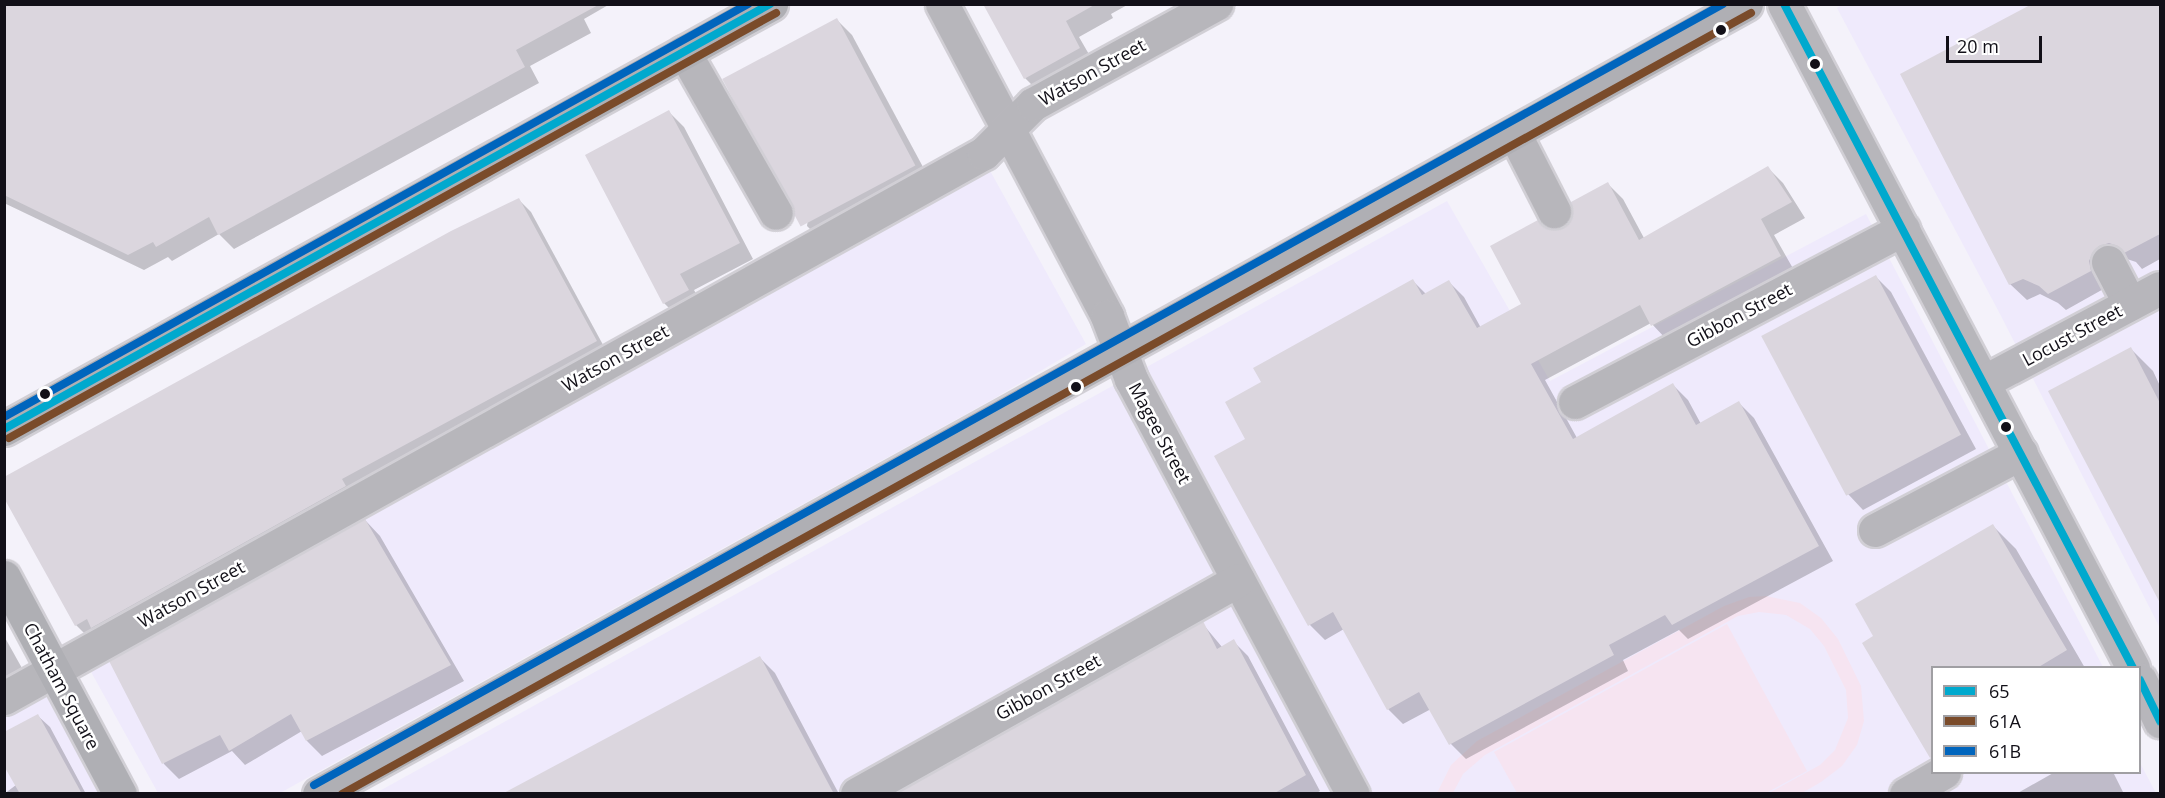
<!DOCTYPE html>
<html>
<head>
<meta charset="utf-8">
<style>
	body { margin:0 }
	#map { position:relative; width:2165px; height:798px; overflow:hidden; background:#f4f2fa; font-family:"Open Sans",sans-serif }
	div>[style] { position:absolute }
	.built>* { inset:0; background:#efeafc }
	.green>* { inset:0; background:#f6e4f1 }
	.shadow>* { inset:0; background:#0003 }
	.building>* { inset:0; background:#dbd6de; transform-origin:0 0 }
	.roads { filter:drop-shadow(2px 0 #d1cfd5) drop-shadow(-2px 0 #d1cfd5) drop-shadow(0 2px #d1cfd5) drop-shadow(0 -2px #d1cfd5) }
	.minor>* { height:33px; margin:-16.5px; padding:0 16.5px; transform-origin:16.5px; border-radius:16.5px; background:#b7b6bb }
	.major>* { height:33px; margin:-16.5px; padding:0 16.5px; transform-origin:16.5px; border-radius:16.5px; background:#afafb4 }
	.bus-1>* { height:8px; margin:-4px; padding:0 4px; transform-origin:4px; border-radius:4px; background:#00a9ce }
	.bus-2>* { height:8px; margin:-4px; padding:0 4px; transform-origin:4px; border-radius:4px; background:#7a4b2a }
	.bus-3>* { height:8px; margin:-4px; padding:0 4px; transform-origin:4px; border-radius:4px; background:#0065bd }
	.dots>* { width:16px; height:16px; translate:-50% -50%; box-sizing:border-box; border:3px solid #fff; border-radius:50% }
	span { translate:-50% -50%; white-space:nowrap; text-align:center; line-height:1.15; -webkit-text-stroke:5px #fff; paint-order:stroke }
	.street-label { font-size:18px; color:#121018 }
	.frame { position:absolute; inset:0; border:6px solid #121018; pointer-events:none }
	.legend { position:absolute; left:1931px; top:666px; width:210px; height:108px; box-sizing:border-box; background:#fff; border:2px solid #a09fa3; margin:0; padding:8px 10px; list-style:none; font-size:18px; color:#121018 }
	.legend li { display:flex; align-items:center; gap:12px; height:30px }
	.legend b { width:30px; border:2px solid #a09fa3 }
	.scale { position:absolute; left:1946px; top:36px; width:96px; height:27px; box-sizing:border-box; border:3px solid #121018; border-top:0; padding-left:8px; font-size:18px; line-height:21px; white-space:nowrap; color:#121018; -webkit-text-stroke:4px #fff; paint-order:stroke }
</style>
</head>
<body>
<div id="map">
	<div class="built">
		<div style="clip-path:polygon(1843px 4px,2160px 5px,2160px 628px,2000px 314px,1837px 8px)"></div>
		<div style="clip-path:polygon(988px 167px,1086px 344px,995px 398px,280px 793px,158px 793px,90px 670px)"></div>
		<div style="clip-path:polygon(1447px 201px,1550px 381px,1866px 214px,2103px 667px,1932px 668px,1932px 772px,2140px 772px,2140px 763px,2156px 793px,374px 794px)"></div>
		<div style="clip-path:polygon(48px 692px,99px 793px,5px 793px,4px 717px)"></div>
	</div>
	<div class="green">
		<div style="clip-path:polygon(1766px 596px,1800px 603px,1821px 618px,1838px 639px,1861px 686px,1864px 721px,1857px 745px,1842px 766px,1821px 782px,1802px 793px,1769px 793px,1820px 765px,1835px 750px,1848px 718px,1846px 690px,1824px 646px,1810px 629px,1786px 615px,1759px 612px,1738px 616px,1485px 755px,1463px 774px,1453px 793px,1437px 793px,1451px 765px,1477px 741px,1724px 606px,1749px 597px)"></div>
		<div style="clip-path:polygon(1727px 624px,1807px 771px,1766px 793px,1517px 793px,1494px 752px)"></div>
	</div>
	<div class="shadow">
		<div style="clip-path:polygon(4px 4px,610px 4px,584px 19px,591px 33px,530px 66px,539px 83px,234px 249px,219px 234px,172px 261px,168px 257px,144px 270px,4px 203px)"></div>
		<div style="clip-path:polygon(985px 4px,1129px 4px,1111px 14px,1113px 18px,1079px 37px,1094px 63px,1040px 93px,1025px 78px)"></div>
		<div style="clip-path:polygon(2036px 4px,2160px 4px,2160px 259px,2142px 269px,2136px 262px,2127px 259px,2116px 262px,2107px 287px,2066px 310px,2058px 303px,2040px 294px,2027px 300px,2010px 284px)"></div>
		<div style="clip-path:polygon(837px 20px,852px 35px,930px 180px,822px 241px,807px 226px)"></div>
		<div style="clip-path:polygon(669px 112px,684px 127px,753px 259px,694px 290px,703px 306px,679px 318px,664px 303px)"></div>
		<div style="clip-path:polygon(1768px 168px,1783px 183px,1805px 218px,1774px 235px,1795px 272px,1667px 340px,1651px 323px,1545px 380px,1577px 438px,1673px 385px,1688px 400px,1701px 424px,1739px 403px,1754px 418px,1833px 561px,1688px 639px,1679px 630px,1623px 660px,1628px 671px,1466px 759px,1451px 744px,1431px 709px,1403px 724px,1388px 709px,1344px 629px,1325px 640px,1310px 625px,1247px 439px,1263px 383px,1413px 281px,1426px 294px,1449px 282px,1464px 297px,1481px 328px,1523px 305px,1544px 228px,1552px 231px,1564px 229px,1608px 184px,1623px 199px,1644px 238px)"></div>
		<div style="clip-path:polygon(519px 200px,531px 212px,608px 354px,88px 637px,76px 625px)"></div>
		<div style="clip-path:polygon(1876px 277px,1891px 292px,1976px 449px,1863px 510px,1848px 494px,1764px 337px)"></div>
		<div style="clip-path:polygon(2131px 349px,2153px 371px,2160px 386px,2160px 600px,2050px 391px)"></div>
		<div style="clip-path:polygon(365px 520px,380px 536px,464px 681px,322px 756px,307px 741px,302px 731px,245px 765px,232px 751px,179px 779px,164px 764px,111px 662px)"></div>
		<div style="clip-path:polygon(1993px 526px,2016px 549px,2085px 668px,1932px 668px,1932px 753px,1923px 743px,1875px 637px)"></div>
		<div style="clip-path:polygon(1202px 623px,1222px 647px,1233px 641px,1248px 656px,1320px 791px,1315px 794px,899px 794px)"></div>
		<div style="clip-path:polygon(4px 636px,27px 677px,4px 689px)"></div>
		<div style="clip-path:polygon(760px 658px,775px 673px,839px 794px,506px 794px)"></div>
		<div style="clip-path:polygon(38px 716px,50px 727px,86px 794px,4px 794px,16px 785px)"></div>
		<div style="clip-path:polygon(2055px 772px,2113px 772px,2124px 794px,2016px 794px)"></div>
	</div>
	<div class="building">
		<div style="clip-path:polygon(4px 4px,600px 4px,516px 50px,525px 67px,218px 235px,209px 217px,156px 247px,153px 242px,128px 255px,4px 195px)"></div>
		<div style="clip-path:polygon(983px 4px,1096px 4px,1066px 21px,1080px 48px,1024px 79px)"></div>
		<div style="clip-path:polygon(2032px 4px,2160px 4px,2160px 234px,2124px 253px,2118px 246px,2109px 243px,2099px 246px,2093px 252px,2089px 261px,2091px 271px,2048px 294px,2039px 286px,2023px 279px,2009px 285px,1900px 74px)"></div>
		<div style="left:837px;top:18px;width:167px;height:130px;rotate:62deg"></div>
		<div style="clip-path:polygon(669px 110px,740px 243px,680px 274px,689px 290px,663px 304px,585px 155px)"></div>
		<div style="clip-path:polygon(1768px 166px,1792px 202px,1761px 219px,1781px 256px,1651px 326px,1640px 305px,1531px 364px,1573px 439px,1673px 383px,1696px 425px,1739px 401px,1819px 546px,1672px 625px,1665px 615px,1609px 645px,1614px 655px,1449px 745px,1419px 692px,1387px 710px,1333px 612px,1308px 626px,1214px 456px,1245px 439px,1225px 402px,1261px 382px,1253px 368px,1413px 279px,1422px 295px,1449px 280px,1477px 328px,1521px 304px,1490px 246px,1538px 220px,1544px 227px,1552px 230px,1563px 227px,1569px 222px,1573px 213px,1571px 202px,1608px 182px,1639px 240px)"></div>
		<div style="clip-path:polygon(519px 198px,597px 341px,342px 479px,346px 486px,91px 628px,87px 619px,75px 626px,4px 498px,4px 477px,451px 231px)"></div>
		<div style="left:1876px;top:275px;width:181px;height:130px;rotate:62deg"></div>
		<div style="clip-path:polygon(2131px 347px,2160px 403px,2160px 603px,2048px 391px)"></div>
		<div style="clip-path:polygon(365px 519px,451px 665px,306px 741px,291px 714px,229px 751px,220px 735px,162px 764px,109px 661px)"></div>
		<div style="clip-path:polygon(1993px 524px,2067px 650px,2037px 668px,1932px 668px,1932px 757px,1930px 758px,1862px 643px,1873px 636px,1855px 604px)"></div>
		<div style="clip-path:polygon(1203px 621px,1217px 649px,1234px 639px,1306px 775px,1273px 794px,896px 794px)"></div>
		<div style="clip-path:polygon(760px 656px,834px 794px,502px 794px)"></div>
		<div style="clip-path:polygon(38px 714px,82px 794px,20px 794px,4px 766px,4px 732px)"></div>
	</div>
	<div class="roads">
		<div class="minor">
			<div style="left:942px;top:4px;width:353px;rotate:62.1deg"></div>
			<div style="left:1107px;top:316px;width:67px;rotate:69.1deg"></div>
			<div style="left:1131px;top:379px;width:471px;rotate:61.9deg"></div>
			<div style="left:1784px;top:4px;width:750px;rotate:62.27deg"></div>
			<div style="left:684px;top:52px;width:185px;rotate:60.3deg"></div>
			<div style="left:1514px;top:133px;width:88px;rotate:62.9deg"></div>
			<div style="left:2108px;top:262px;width:47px;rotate:62.4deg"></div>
			<div style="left:1983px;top:382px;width:200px;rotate:-28deg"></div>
			<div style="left:1575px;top:402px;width:371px;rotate:-27.8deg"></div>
			<div style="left:1875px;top:530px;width:165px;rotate:-27.8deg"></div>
			<div style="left:2140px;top:680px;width:46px;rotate:64deg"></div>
			<div style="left:4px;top:698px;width:1121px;rotate:-29.08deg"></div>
			<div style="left:984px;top:153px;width:69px;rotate:-45deg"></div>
			<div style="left:1033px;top:104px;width:209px;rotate:-28.7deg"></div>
			<div style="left:857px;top:794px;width:437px;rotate:-29.3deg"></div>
			<div style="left:1906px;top:794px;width:44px;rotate:-30.1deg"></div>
		</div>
		<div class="major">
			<div style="left:4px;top:429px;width:877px;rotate:-28.99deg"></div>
			<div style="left:4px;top:577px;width:246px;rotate:61.9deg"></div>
			<div style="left:319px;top:794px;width:1631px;rotate:-28.97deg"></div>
		</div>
	</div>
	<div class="bus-1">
		<div style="left:1784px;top:4px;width:750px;rotate:62.27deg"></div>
		<div style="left:4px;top:429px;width:876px;rotate:-29.02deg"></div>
		<div style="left:2140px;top:680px;width:46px;rotate:64deg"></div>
	</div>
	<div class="bus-2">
		<div style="left:9px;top:438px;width:877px;rotate:-28.99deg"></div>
		<div style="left:342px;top:794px;width:1611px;rotate:-29deg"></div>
	</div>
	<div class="bus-3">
		<div style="left:4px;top:417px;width:851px;rotate:-29.03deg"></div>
		<div style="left:314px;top:785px;width:1611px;rotate:-29deg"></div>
	</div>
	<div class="dots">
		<div style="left:1721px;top:30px;background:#121018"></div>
		<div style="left:1815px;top:64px;background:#121018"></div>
		<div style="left:1076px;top:387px;background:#121018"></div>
		<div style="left:45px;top:394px;background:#121018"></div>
		<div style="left:2006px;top:427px;background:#121018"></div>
	</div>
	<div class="street-label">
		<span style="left:1092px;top:72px;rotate:-29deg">Watson Street</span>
		<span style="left:1739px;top:315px;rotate:-28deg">Gibbon Street</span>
		<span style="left:2072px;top:335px;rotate:-28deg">Locust Street</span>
		<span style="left:615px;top:358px;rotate:-29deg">Watson Street</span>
		<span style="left:1160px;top:433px;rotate:62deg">Magee Street</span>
		<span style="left:191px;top:594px;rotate:-29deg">Watson Street</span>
		<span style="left:62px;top:686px;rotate:62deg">Chatham Square</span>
		<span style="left:1048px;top:687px;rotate:-29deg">Gibbon Street</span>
	</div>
	<div class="frame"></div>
	<ul class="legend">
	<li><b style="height:8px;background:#00a9ce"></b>65</li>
	<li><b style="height:8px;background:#7a4b2a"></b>61A</li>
	<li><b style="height:8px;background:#0065bd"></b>61B</li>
	</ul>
	<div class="scale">20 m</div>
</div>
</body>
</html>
